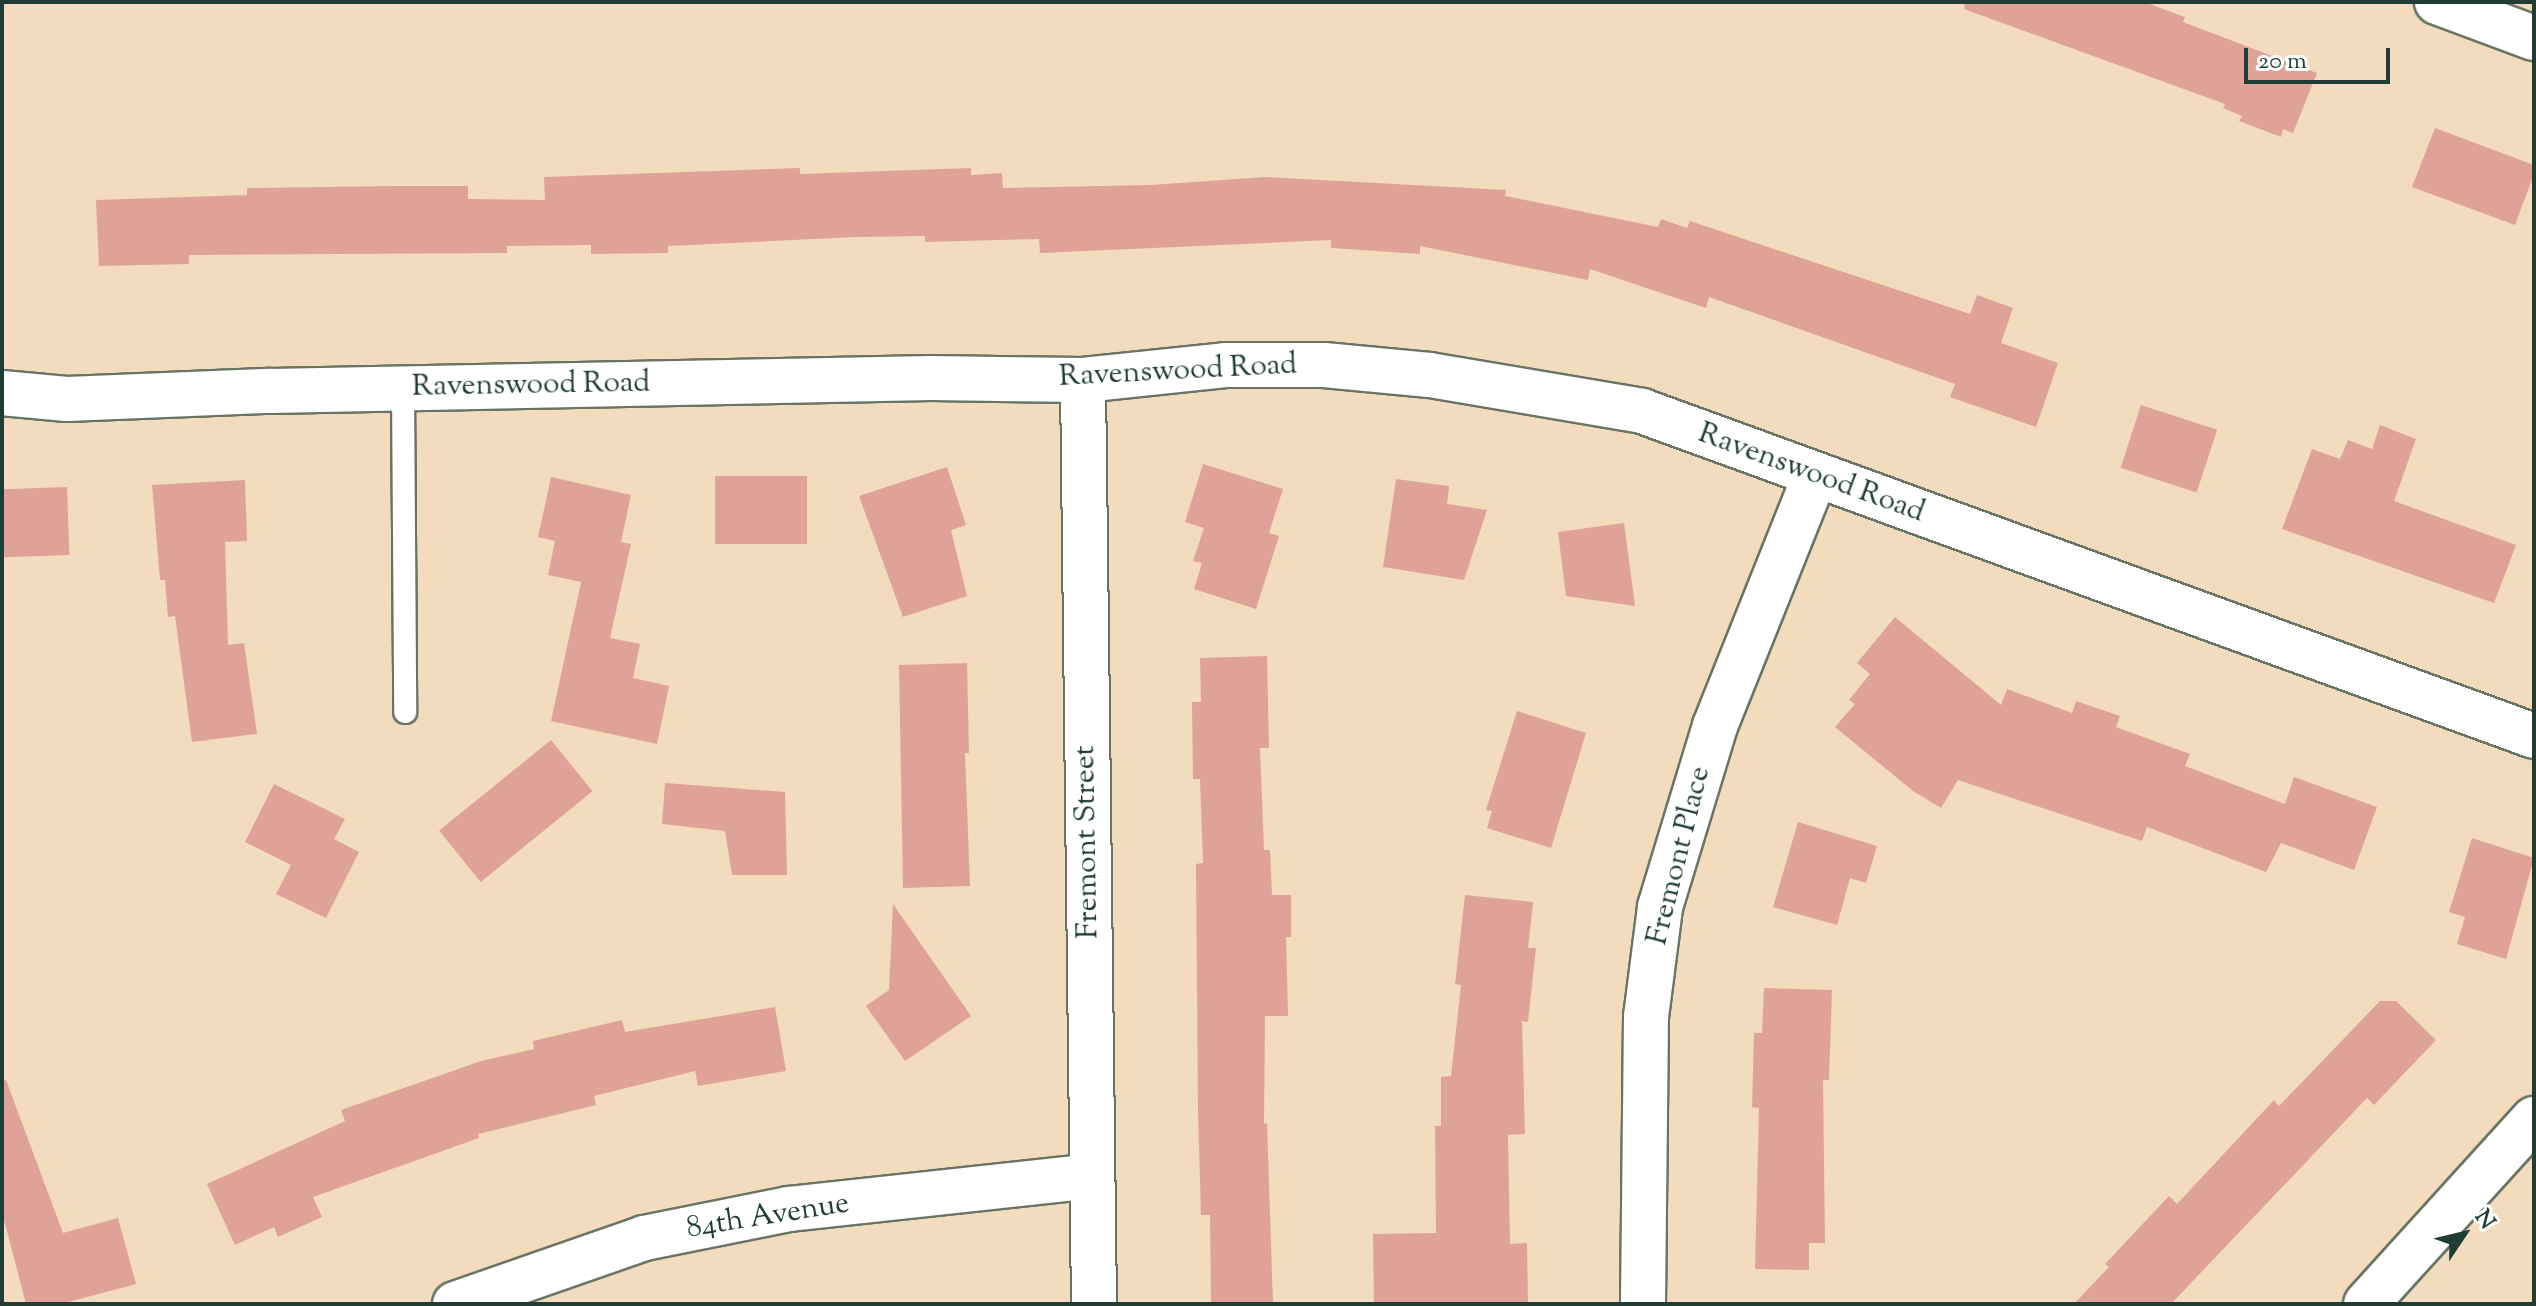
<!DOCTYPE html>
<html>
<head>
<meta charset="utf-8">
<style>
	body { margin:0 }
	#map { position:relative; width:2536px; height:1306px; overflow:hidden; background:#f2dcbd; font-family:"Sorts Mill Goudy",serif }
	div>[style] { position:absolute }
	.building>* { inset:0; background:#dfa299; transform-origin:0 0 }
	.roads { filter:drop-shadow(2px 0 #697564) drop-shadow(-2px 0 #697564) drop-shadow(0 2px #697564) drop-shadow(0 -2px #697564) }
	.service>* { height:22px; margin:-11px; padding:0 11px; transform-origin:11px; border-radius:11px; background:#fff }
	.minor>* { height:44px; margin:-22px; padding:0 22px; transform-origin:22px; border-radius:22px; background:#fff }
	.tertiary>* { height:44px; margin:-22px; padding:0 22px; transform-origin:22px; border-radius:22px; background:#fff }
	span { translate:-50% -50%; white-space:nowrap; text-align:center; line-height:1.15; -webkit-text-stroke:6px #fff; paint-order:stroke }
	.street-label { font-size:30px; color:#1f3d34 }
	.frame { position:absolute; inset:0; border:4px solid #1f3d34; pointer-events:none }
	.north { position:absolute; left:2424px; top:1194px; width:80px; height:80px; -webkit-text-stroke:6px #fff; paint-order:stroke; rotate:55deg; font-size:22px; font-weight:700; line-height:32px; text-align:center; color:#1f3d34 }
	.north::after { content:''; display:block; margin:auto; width:28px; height:36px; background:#1f3d34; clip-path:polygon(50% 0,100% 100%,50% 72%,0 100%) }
	.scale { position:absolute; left:2244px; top:48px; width:146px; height:36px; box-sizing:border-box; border:4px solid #1f3d34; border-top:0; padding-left:10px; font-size:24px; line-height:28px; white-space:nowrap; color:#1f3d34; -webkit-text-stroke:6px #fff; paint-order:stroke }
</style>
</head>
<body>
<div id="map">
	<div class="building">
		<div style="clip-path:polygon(1965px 2px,2144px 2px,2185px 17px,2183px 22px,2317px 73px,2293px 133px,2283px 129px,2281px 137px,2239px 121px,2242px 116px,2223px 108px,2225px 104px,1964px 9px)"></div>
		<div style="clip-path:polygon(2435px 128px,2534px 165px,2534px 174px,2515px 225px,2412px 187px)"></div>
		<div style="clip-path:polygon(800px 168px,800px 174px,971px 168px,971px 175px,1002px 173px,1003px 188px,1151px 185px,1265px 177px,1506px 190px,1505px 196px,1658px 227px,1661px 219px,1687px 228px,1690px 221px,1970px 314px,1977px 295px,2013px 308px,2001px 343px,2058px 363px,2036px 427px,1950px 397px,1955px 384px,1709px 297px,1706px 308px,1590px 269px,1588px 280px,1420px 246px,1420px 254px,1331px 248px,1331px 240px,1040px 253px,1039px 239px,925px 242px,925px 236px,855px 237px,668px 246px,668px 253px,591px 254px,591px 245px,507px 246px,507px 253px,189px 255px,189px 264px,99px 266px,96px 200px,247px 195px,247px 188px,393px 186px,468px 186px,468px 199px,545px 200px,544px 177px)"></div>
		<div style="left:2141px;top:405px;width:80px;height:66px;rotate:18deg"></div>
		<div style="clip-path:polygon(2380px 425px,2416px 439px,2394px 501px,2516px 545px,2494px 603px,2282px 529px,2312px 449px,2340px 459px,2348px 440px,2372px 449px)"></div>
		<div style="clip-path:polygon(1203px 464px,1283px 489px,1269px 533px,1279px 536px,1256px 609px,1194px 589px,1202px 563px,1193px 561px,1204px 528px,1185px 522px)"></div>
		<div style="clip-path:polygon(947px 467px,966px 525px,951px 530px,967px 596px,903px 617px,859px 496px)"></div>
		<div style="left:715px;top:476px;width:92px;height:68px"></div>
		<div style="clip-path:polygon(551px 477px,631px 495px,621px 542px,631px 544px,610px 638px,640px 644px,633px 678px,669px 686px,657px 744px,551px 721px,581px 582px,548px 575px,555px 541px,538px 537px)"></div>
		<div style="clip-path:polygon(1396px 479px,1449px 486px,1447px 504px,1487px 510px,1464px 580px,1383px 567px)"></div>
		<div style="clip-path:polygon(245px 480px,247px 541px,225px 542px,228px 645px,244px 643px,257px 734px,192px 742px,175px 616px,168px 617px,165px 580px,160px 580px,152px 485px)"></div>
		<div style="left:67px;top:487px;width:68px;height:65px;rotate:88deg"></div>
		<div style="clip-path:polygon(1624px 523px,1635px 606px,1566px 596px,1558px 532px)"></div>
		<div style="clip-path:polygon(1895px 617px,2001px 705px,2007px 689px,2072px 713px,2076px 701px,2120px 716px,2116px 727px,2190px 754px,2185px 766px,2285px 804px,2294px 777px,2377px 807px,2354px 870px,2281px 843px,2266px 872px,2147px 827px,2142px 841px,1958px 780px,1941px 808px,1913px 791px,1835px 727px,1855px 704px,1849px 700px,1870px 674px,1857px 663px)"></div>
		<div style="clip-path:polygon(1267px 656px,1269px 748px,1260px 748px,1264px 850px,1270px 850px,1272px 895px,1291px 895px,1291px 937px,1286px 937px,1288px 1016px,1265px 1016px,1264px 1124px,1267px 1123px,1273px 1304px,1211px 1304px,1210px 1215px,1201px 1215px,1198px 1111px,1196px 864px,1203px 863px,1200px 779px,1193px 779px,1192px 702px,1201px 702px,1200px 658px)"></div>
		<div style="clip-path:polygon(967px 663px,969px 753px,965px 753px,970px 886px,903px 888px,899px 665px)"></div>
		<div style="clip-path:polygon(1517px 711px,1586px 733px,1551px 848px,1487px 828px,1492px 811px,1486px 810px)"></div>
		<div style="left:551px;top:740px;width:66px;height:144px;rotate:51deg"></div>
		<div style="clip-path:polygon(665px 783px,785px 792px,787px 875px,732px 875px,725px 831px,662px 824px)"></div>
		<div style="clip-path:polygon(274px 784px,345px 819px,334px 839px,359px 852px,326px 918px,276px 894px,291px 865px,245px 842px)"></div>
		<div style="clip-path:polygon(1798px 822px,1877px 846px,1866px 883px,1850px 878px,1837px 925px,1773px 907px)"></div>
		<div style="clip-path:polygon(2472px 838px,2534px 858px,2506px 959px,2457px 944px,2465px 917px,2449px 912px)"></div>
		<div style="clip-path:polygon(1465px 895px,1533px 902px,1528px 948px,1536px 948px,1528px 1022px,1522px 1021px,1525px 1134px,1508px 1135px,1510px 1244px,1527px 1243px,1528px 1304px,1374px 1304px,1373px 1234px,1436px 1233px,1435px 1126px,1441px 1126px,1441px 1077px,1451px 1076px,1461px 985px,1455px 984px)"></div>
		<div style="clip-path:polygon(893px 904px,971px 1016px,905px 1061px,866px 1006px,889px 990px)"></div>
		<div style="clip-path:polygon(1764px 988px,1832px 990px,1829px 1080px,1823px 1080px,1825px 1243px,1809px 1243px,1809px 1270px,1755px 1269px,1759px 1108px,1752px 1107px,1754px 1033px,1762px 1033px)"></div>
		<div style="clip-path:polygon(2380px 1001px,2396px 1001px,2436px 1040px,2374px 1105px,2367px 1098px,2171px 1304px,2074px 1304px,2109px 1267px,2105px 1264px,2169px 1196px,2177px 1204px,2274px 1100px,2279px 1106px)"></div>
		<div style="clip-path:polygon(775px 1007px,786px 1071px,698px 1086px,695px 1071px,594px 1096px,596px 1105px,478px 1134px,479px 1138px,313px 1197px,322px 1217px,278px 1237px,274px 1227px,235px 1245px,207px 1184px,345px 1121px,341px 1110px,481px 1061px,534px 1049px,533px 1041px,622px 1020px,625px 1032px)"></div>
		<div style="clip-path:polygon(6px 1080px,63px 1233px,118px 1218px,136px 1284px,61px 1304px,26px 1304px,2px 1212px,2px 1081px)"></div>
	</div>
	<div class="roads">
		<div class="service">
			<div style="left:403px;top:389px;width:323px;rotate:89.6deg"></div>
		</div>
		<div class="minor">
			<div style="left:2437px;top:2px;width:103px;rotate:20.4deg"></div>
			<div style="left:1083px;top:380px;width:924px;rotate:89.32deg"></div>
			<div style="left:2px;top:393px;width:65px;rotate:5.3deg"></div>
			<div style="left:67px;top:399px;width:203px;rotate:-2.3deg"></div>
			<div style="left:270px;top:391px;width:661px;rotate:-1.13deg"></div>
			<div style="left:931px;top:378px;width:152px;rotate:0.8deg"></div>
			<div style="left:1083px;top:380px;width:143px;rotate:-6deg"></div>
			<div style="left:1225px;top:365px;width:99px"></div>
			<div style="left:1324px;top:365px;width:106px;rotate:5.4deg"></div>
			<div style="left:1430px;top:375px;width:215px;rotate:9.6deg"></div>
			<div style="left:1642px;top:411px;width:949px;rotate:20.02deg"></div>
			<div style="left:455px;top:1304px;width:200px;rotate:-19.2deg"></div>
			<div style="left:644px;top:1238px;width:148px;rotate:-11.3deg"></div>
			<div style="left:789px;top:1209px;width:304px;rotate:-6.2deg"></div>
			<div style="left:1643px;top:1304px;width:287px;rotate:-89.4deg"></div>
			<div style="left:1646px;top:1017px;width:111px;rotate:-82.7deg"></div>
			<div style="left:1660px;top:907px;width:189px;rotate:-73.1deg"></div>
			<div style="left:1715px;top:726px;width:269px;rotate:-68.2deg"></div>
		</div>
		<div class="tertiary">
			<div style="left:2366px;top:1304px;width:250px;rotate:-47.8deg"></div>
		</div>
	</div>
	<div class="street-label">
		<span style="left:1178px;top:372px;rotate:-3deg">Ravenswood Road</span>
		<span style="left:531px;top:386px;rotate:-1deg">Ravenswood Road</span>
		<span style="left:1811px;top:474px;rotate:20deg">Ravenswood Road</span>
		<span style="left:1088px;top:842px;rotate:-91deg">Fremont Street</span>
		<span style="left:1680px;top:856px;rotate:-76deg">Fremont Place</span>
		<span style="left:768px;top:1217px;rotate:-9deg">84th Avenue</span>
	</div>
	<div class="frame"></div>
	<div class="north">N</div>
	<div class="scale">20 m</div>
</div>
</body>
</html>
